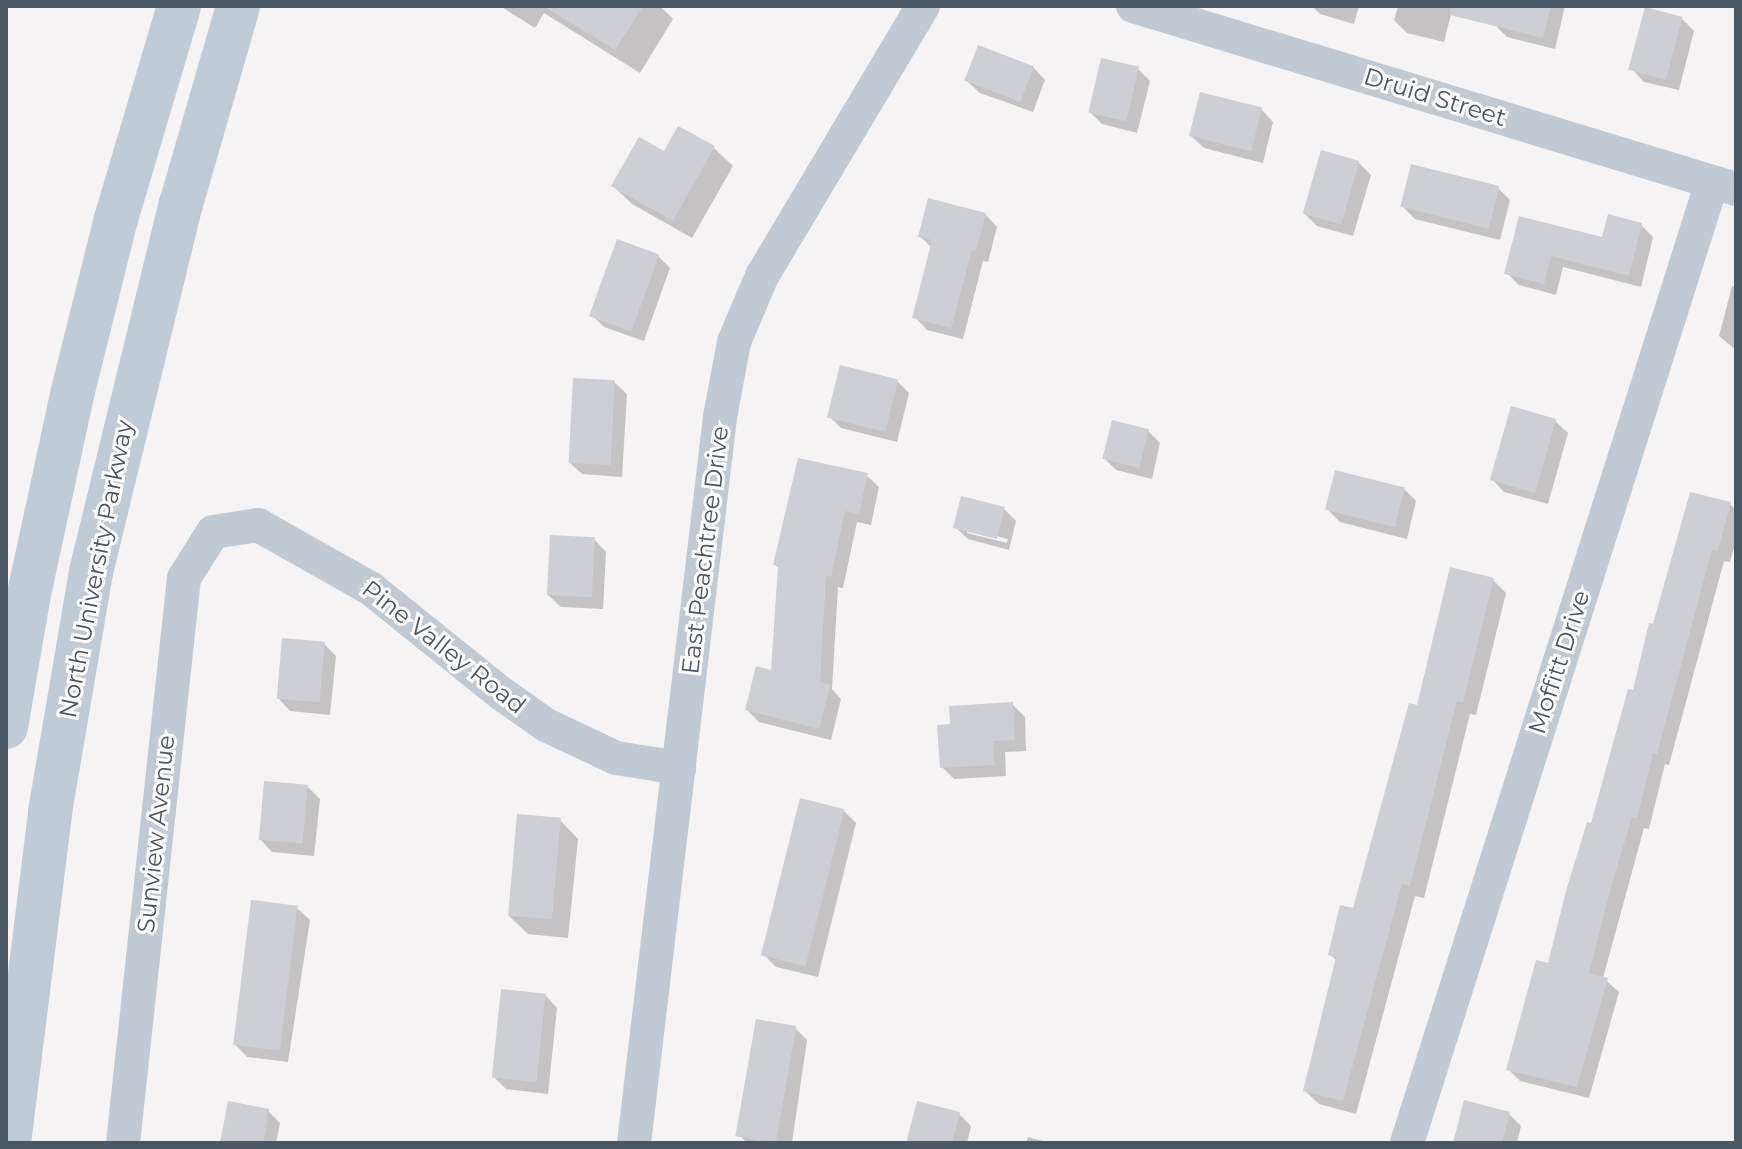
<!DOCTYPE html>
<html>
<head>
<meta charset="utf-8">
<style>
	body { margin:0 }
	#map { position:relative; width:1742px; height:1149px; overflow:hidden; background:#f5f3f3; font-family:Montserrat,sans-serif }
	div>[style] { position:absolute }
	.shadow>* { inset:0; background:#0003 }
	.building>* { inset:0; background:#cdcfd5; transform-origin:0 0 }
	.street>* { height:34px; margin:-17px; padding:0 17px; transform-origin:17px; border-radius:17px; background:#c1cad2 }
	.secondary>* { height:44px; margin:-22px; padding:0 22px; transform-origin:22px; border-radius:22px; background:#c1cbd6 }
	span { translate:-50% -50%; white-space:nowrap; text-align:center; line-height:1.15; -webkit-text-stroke:6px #fff; paint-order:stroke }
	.street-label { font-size:24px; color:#4a5661 }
	.frame { position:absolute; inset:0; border:8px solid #4a5661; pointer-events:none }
</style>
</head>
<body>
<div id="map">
	<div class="shadow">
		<div style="clip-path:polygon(500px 6px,660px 6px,673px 19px,640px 73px,544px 13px,535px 28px)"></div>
		<div style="clip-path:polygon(1312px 6px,1359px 6px,1354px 24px,1320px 14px)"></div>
		<div style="clip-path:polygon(1398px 6px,1453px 6px,1444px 42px,1407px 33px,1394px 20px)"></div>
		<div style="clip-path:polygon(1500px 6px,1565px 6px,1555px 49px,1507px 37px,1495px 25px)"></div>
		<div style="clip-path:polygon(1682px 19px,1694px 31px,1679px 90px,1644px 82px,1632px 69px)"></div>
		<div style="clip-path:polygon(1033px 67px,1045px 80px,1033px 112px,980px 93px,967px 81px)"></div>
		<div style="clip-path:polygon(1138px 69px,1150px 81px,1137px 133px,1102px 124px,1090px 112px)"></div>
		<div style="clip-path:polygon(1261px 109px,1273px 122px,1263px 163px,1204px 148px,1191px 136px)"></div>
		<div style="clip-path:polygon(679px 128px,714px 148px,733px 166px,692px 238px,632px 204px,613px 186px,665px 154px)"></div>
		<div style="clip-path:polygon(1358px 162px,1371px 175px,1353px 236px,1317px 226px,1305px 214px)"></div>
		<div style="clip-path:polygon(1498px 188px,1510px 200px,1500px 240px,1415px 219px,1403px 207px)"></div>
		<div style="clip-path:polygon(985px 214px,997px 227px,988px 262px,983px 261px,963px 339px,927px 330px,915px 317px,932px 248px,920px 236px)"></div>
		<div style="clip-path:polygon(1520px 219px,1603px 239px,1641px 225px,1653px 237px,1641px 287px,1563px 267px,1556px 295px,1519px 285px,1507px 273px)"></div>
		<div style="clip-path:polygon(657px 255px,670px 268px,644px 341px,604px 327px,592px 315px)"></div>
		<div style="clip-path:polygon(1732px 286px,1736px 287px,1736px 350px,1719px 336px)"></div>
		<div style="clip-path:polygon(897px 381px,909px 393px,897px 442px,841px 428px,829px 416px)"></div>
		<div style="clip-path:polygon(614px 382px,627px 394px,622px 477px,582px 474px,569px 462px)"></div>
		<div style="clip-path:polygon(1555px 421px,1568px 433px,1548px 504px,1504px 492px,1492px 479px)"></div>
		<div style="clip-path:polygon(1148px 431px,1160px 443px,1152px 479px,1116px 470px,1104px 458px)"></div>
		<div style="clip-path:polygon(866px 475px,879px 487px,871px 525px,857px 522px,843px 588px,838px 587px,832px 689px,841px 699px,831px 740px,759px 722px,747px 710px,773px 672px,780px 569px,775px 565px)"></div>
		<div style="clip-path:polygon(1404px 489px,1416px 501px,1407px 539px,1340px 522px,1327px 509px)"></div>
		<div style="clip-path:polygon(1730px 504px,1736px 510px,1736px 540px,1730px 562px,1724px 561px,1669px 765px,1665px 764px,1649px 829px,1644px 828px,1603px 978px,1619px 992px,1589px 1098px,1520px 1081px,1508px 1069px,1550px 965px,1655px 626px)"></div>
		<div style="clip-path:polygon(evenodd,1004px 509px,1016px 521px,1009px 550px,968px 539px,955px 527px,1004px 509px,967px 529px,1008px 539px,1007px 543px,967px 533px,967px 529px)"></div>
		<div style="clip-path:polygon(594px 539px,606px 552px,603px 609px,561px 607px,548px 595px)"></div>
		<div style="clip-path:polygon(1493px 580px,1506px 593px,1476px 715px,1470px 714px,1424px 898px,1415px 896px,1356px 1114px,1319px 1104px,1305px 1091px,1337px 961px,1330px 954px,1355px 911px,1419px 707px)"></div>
		<div style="clip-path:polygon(324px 644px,336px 656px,330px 715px,290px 711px,278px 698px)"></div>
		<div style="clip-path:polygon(1012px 704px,1025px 717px,1026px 751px,1005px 752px,1006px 776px,954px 779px,942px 767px,952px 726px)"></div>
		<div style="clip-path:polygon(308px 787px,320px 799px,314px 856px,272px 852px,260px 839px)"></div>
		<div style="clip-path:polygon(844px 811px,856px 823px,818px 977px,776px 967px,764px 955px)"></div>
		<div style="clip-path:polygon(560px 820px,578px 839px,568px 938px,528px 934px,509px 916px)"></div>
		<div style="clip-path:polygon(297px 908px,310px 920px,288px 1062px,247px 1057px,235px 1044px)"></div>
		<div style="clip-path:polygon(545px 995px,557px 1008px,548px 1094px,506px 1089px,494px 1077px)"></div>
		<div style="clip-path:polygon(795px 1028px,807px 1040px,792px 1143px,747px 1143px,740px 1136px)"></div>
		<div style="clip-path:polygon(268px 1111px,280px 1123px,276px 1143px,222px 1143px)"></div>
		<div style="clip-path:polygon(959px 1114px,971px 1126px,967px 1143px,910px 1143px)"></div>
		<div style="clip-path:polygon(1509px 1114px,1521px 1126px,1517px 1143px,1455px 1143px)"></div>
		<div style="clip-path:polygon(1028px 1137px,1050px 1143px,1026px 1143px)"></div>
	</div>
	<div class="building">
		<div style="clip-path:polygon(543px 6px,643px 6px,615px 50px)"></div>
		<div style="clip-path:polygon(1451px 6px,1551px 6px,1543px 38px,1450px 15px)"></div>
		<div style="left:1645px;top:7px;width:39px;height:65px;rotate:15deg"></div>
		<div style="left:978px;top:45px;width:60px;height:38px;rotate:21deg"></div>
		<div style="left:1101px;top:58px;width:39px;height:56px;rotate:13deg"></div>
		<div style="left:1200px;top:92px;width:64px;height:45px;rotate:14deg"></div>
		<div style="clip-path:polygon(678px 126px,715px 146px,673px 221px,611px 186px,639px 137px,664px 151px)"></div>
		<div style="left:1321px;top:150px;width:40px;height:66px;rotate:16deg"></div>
		<div style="left:1411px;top:164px;width:91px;height:44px;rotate:14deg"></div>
		<div style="clip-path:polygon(928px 198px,986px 213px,976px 251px,972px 250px,951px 328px,912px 318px,932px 240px,918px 237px)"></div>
		<div style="clip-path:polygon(1608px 214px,1642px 223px,1629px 276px,1551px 256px,1544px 284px,1504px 274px,1519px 216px,1602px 237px)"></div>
		<div style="left:617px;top:239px;width:45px;height:82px;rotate:20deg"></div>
		<div style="left:840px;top:365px;width:60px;height:54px;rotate:14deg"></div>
		<div style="left:573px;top:378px;width:42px;height:85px;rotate:3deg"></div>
		<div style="left:1511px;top:406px;width:47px;height:77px;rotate:16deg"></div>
		<div style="left:1112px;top:420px;width:38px;height:40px;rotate:14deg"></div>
		<div style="clip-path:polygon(798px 458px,868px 473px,859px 514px,845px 511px,831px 577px,826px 576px,820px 682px,830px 685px,819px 729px,745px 710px,756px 666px,771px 670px,778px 566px,773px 565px)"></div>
		<div style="left:1335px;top:470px;width:72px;height:41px;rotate:14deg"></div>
		<div style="clip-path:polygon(1690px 492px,1731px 502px,1718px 551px,1712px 550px,1657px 754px,1653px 753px,1637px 818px,1632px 817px,1612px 884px,1589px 973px,1608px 978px,1577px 1087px,1506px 1070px,1536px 960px,1548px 963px,1566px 891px,1587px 822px,1591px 823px,1628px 689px,1633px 690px,1649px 623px,1653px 624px)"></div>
		<div style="left:961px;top:496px;width:45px;height:33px;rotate:14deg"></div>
		<div style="left:550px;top:535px;width:45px;height:60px;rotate:3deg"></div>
		<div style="clip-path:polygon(1450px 567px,1494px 578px,1463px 703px,1457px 701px,1410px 886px,1402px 884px,1343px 1101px,1303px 1091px,1336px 957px,1328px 955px,1340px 905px,1353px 908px,1409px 703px,1417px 705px)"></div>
		<div style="left:282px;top:638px;width:43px;height:61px;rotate:5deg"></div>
		<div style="clip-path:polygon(1013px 702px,1015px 740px,993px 741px,995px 765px,940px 768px,937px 725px,950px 724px,949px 706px)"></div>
		<div style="left:264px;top:781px;width:44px;height:59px;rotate:5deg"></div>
		<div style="left:800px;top:798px;width:46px;height:162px;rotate:14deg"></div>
		<div style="left:517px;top:814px;width:44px;height:102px;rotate:5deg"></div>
		<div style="left:251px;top:900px;width:47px;height:146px;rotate:7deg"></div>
		<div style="left:501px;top:989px;width:45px;height:89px;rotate:6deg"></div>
		<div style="left:756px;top:1019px;width:41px;height:119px;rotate:10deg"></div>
		<div style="clip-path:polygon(1464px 1100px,1510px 1112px,1502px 1143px,1453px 1143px)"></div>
		<div style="clip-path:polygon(228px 1101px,269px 1109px,263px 1143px,220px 1143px)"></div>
		<div style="clip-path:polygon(917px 1101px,960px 1112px,952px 1143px,906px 1143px)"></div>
	</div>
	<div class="street">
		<div style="left:1133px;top:6px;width:630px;rotate:16.88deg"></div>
		<div style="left:123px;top:1143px;width:568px;rotate:-83.84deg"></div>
		<div style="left:184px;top:578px;width:54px;rotate:-57.8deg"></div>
		<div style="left:213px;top:532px;width:46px;rotate:-8.8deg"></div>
		<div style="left:258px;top:525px;width:129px;rotate:29.4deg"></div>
		<div style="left:370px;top:588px;width:169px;rotate:38.8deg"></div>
		<div style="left:502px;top:694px;width:54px;rotate:35.2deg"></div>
		<div style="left:546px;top:725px;width:77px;rotate:25.2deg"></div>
		<div style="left:616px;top:758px;width:64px;rotate:9deg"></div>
		<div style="left:634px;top:1143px;width:731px;rotate:-83.24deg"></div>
		<div style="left:720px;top:417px;width:76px;rotate:-79.4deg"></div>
		<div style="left:734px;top:342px;width:72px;rotate:-67deg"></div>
		<div style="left:762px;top:276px;width:314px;rotate:-59.2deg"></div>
		<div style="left:1407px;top:1143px;width:1008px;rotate:-72.39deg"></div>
	</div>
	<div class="secondary">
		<div style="left:6px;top:727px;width:135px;rotate:-80.2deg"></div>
		<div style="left:29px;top:594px;width:204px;rotate:-77.8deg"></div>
		<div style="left:72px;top:395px;width:181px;rotate:-76deg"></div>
		<div style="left:116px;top:219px;width:222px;rotate:-73.5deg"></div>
		<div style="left:9px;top:1143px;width:334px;rotate:-82.9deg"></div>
		<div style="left:50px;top:812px;width:243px;rotate:-80.3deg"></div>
		<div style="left:91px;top:572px;width:379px;rotate:-76.3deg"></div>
		<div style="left:181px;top:204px;width:206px;rotate:-73.9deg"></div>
	</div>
	<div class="street-label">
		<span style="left:1435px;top:97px;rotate:17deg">Druid Street</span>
		<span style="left:705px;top:550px;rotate:-83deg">East Peachtree Drive</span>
		<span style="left:96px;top:569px;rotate:-79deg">North University Parkway</span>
		<span style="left:444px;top:647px;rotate:38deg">Pine Valley Road</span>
		<span style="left:1559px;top:662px;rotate:-72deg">Moffitt Drive</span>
		<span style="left:156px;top:834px;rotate:-84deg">Sunview Avenue</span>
	</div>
	<div class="frame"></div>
</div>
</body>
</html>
